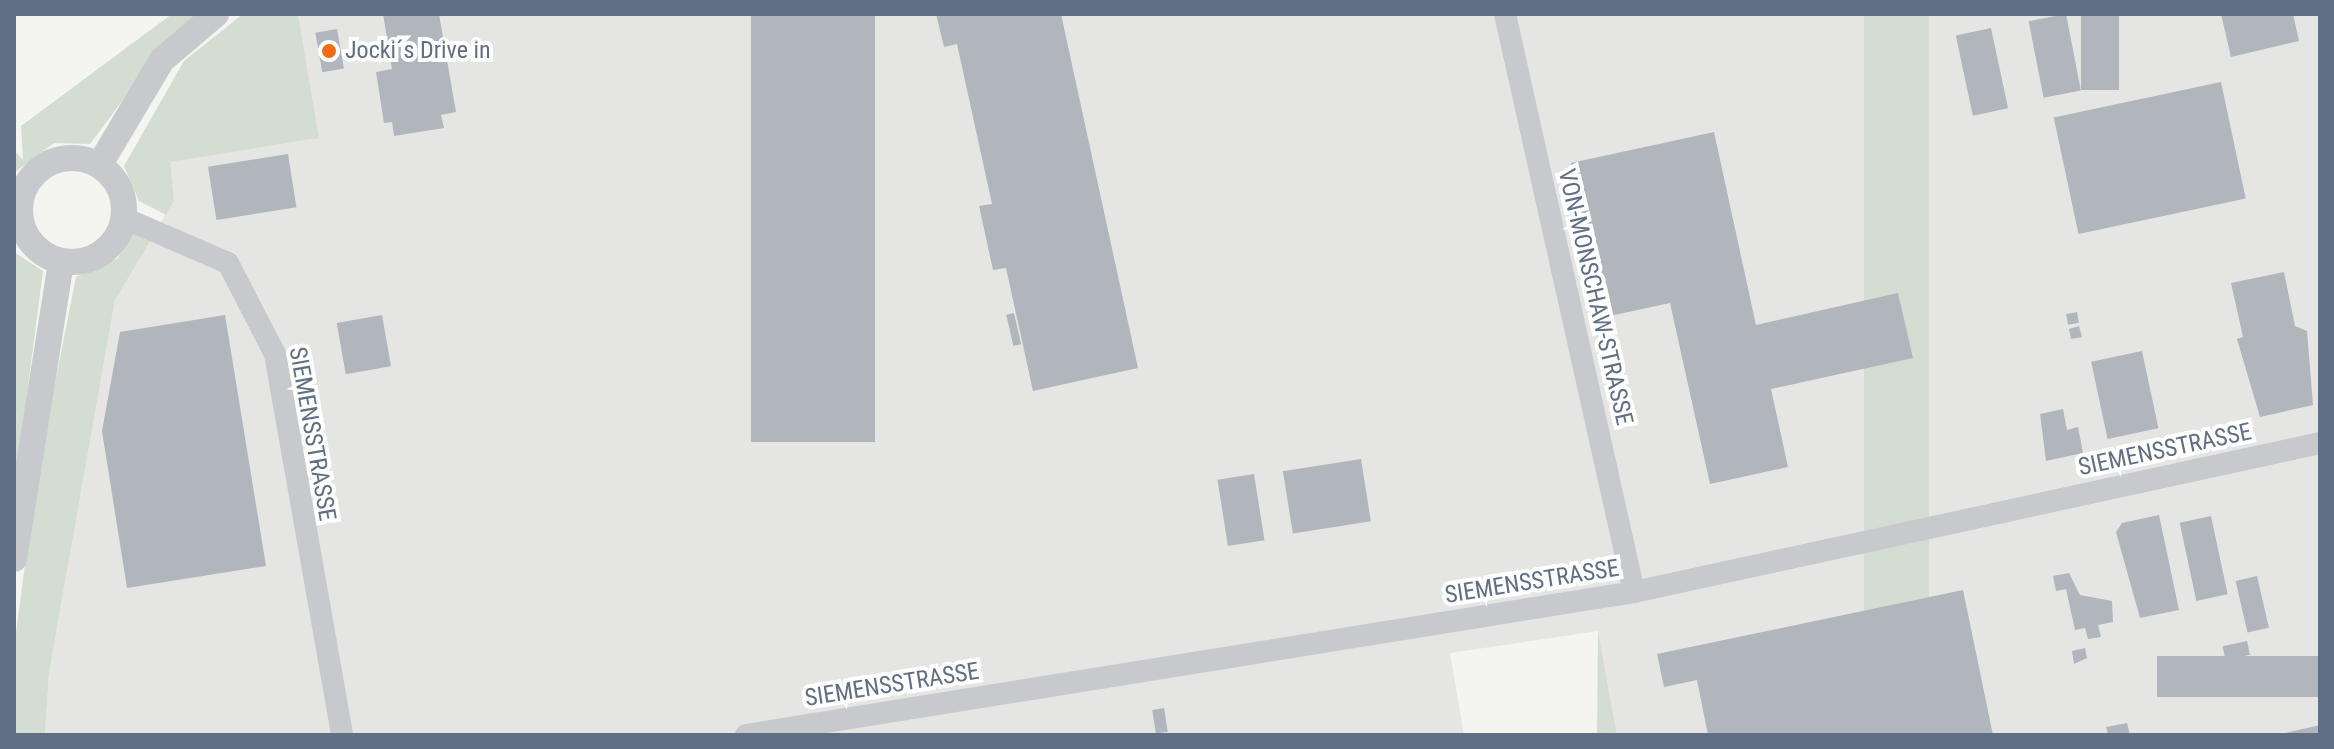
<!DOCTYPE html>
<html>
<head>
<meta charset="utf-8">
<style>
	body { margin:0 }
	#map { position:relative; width:2334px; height:749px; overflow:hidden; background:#f4f5f0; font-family:"Roboto Condensed",sans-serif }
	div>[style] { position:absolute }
	.built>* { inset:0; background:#e5e5e4 }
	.green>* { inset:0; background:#d4ddd1; transform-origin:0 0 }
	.building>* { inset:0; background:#b1b6bd; transform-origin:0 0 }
	.minor>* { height:22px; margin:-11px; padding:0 11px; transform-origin:11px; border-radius:11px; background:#c7c9cd }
	.tertiary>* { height:26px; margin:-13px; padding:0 13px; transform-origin:13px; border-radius:13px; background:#c7c9cd }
	.tertiary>.ring { margin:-13px; padding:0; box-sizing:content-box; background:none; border:26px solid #c7c9cd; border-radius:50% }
	.dots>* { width:22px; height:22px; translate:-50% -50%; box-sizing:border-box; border:4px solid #fff; border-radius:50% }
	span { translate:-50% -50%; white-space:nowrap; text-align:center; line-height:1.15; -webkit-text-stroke:8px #fff; paint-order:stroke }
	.poi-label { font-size:24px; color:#616f84 }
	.left { translate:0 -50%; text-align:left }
	.street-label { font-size:24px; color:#616f84 }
	.frame { position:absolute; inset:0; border:16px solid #616f84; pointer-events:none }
</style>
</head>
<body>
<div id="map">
	<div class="built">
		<div style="clip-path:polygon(298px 14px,2320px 14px,2320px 735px,1617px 735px,1598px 631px,1450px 653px,1464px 735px,45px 735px,49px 673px,115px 300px,174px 200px,169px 162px,319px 138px)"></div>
	</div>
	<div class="green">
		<div style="clip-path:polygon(172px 14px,206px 14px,152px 61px,90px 144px,54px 143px,14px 173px,14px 150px,23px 160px,21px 126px)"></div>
		<div style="clip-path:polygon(243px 14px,298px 14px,319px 138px,170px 162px,174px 200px,166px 215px,139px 201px,124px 166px,184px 61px)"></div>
		<div style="left:1864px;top:14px;width:65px;height:735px"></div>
		<div style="clip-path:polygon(138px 220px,158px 228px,115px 300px,49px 673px,45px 735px,14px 735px,14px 648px,37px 473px,76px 277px,118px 258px)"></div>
		<div style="clip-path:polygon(14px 252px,43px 271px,14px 494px)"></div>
		<div style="clip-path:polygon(1598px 631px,1617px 735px,1597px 735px)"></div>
	</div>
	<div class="building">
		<div style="clip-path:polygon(383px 14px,439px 14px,456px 112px,441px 115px,444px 128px,394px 136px,392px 122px,384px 123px,376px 72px,392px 69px)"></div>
		<div style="left:751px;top:14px;width:124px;height:428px"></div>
		<div style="clip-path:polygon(936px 14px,1061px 14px,1138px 368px,1033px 391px,1006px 268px,993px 270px,979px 206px,992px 204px,957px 44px,944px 47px)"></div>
		<div style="left:2066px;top:14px;width:78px;height:38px;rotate:79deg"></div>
		<div style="left:2081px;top:14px;width:38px;height:76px"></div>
		<div style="clip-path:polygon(2221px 14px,2293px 14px,2299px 41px,2231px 57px)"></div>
		<div style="left:1991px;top:28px;width:82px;height:36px;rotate:78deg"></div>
		<div style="left:337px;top:29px;width:40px;height:22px;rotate:80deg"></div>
		<div style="left:2221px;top:82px;width:119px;height:171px;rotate:78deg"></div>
		<div style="clip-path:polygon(1714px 132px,1756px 325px,1898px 293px,1913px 358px,1771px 389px,1788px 467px,1710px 484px,1670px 303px,1605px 317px,1571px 163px)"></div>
		<div style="left:288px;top:154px;width:54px;height:81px;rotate:81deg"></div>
		<div style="clip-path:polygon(2284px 272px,2295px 326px,2307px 331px,2313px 405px,2260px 417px,2237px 339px,2243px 337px,2231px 283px)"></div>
		<div style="left:2077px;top:312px;width:11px;height:11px;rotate:80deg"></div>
		<div style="left:1014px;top:313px;width:32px;height:8px;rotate:77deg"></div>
		<div style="clip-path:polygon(225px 315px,266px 566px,127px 588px,102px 431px,120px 332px)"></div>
		<div style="left:382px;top:315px;width:52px;height:46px;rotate:80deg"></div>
		<div style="clip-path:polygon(2079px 326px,2082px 337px,2071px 339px,2069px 329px)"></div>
		<div style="left:2142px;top:351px;width:79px;height:52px;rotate:78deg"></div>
		<div style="clip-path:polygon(2063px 409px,2067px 430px,2078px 427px,2083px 453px,2046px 461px,2040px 414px)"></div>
		<div style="left:1361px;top:459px;width:63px;height:79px;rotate:81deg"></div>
		<div style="left:1254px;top:474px;width:67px;height:37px;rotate:81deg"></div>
		<div style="clip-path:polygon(2159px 515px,2179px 610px,2140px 618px,2116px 532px,2122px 523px)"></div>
		<div style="left:2211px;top:516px;width:80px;height:32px;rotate:78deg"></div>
		<div style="clip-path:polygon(2069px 573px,2080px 595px,2112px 601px,2113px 622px,2098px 625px,2101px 637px,2088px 639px,2085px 628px,2075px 630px,2066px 589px,2056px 591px,2053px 576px)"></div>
		<div style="left:2257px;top:576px;width:53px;height:22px;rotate:77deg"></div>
		<div style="clip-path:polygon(1963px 590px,1993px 735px,1708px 735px,1697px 680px,1664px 687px,1657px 654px)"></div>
		<div style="left:2247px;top:641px;width:14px;height:25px;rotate:78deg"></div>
		<div style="clip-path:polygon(2085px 648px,2087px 658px,2074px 664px,2072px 651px)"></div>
		<div style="left:2320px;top:656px;width:41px;height:163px;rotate:90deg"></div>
		<div style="left:1164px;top:708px;width:24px;height:12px;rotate:81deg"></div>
		<div style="clip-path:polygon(2127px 723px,2130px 735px,2108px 735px,2106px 727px)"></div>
		<div style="clip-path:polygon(2320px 725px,2320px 735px,2282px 735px,2281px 734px)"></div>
	</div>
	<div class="minor">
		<div style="left:1505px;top:14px;width:592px;rotate:77.42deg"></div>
		<div style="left:124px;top:218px;width:113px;rotate:23.4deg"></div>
		<div style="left:228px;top:263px;width:102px;rotate:62.7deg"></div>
		<div style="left:275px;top:354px;width:387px;rotate:80deg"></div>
		<div style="left:746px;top:735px;width:899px;rotate:-9.15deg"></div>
		<div style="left:1634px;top:592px;width:702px;rotate:-12.25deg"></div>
	</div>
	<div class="tertiary">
		<div class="ring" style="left:20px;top:158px;width:78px;height:78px"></div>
		<div style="left:100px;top:164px;width:121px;rotate:-59.2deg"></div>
		<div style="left:162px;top:60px;width:71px;rotate:-40.4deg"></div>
		<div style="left:14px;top:559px;width:301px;rotate:-81deg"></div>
	</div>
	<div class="dots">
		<div style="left:329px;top:51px;background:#f26a13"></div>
	</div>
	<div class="poi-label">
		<span class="left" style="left:345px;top:51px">Jocki´s Drive in</span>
	</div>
	<div class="street-label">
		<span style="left:1595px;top:297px;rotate:77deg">VON-MONSCHAW-STRASSE</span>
		<span style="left:312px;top:434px;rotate:80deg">SIEMENSSTRASSE</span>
		<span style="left:2165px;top:450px;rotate:-12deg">SIEMENSSTRASSE</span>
		<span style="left:1532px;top:582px;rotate:-9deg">SIEMENSSTRASSE</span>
		<span style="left:892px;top:685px;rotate:-9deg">SIEMENSSTRASSE</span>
	</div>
	<div class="frame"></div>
</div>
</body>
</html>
